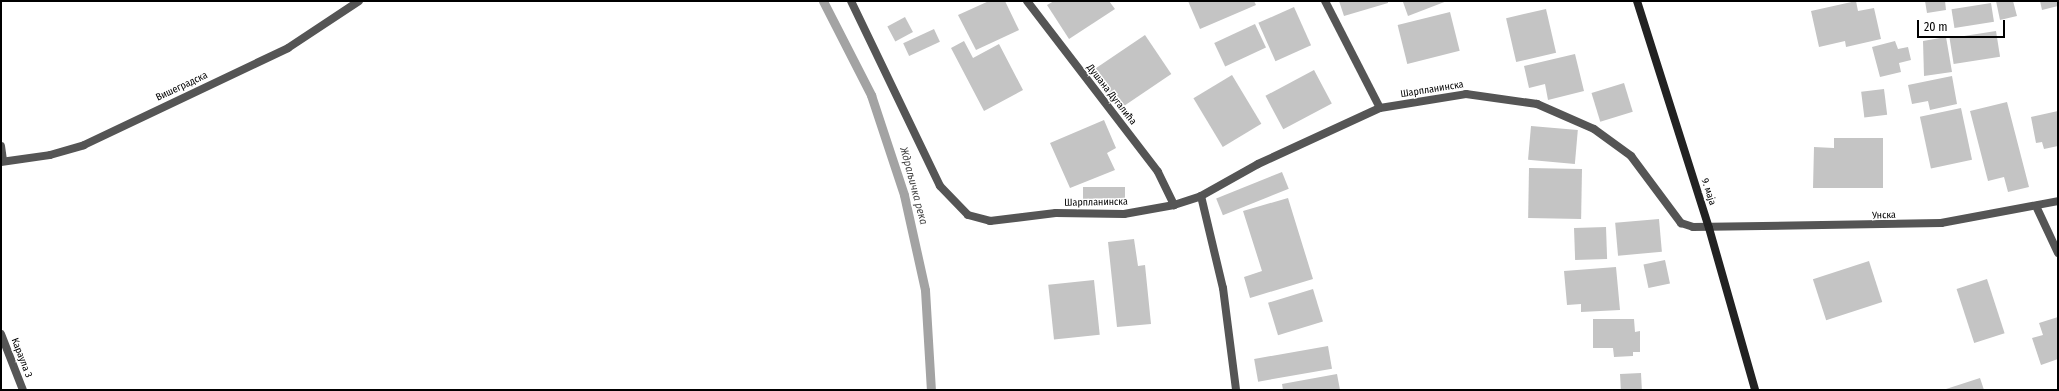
<!DOCTYPE html>
<html>
<head>
<meta charset="utf-8">
<style>
	body { margin:0 }
	#map { position:relative; width:2059px; height:391px; overflow:hidden; background:#fff; font-family:"Fira Sans Condensed",sans-serif }
	div>[style] { position:absolute }
	.stream>* { height:9px; margin:-4.5px; padding:0 4.5px; transform-origin:4.5px; border-radius:4.5px; background:#a3a3a3 }
	.building>* { inset:0; background:#c4c4c4; transform-origin:0 0 }
	.minor>* { height:8px; margin:-4px; padding:0 4px; transform-origin:4px; border-radius:4px; background:#555 }
	.secondary>* { height:8px; margin:-4px; padding:0 4px; transform-origin:4px; border-radius:4px; background:#222 }
	span { translate:-50% -50%; white-space:nowrap; text-align:center; line-height:1.15; -webkit-text-stroke:3px #fff; paint-order:stroke }
	.street-label { font-size:10px; color:#000 }
	.water-label { font-size:11px; color:#444; font-style:italic }
	.frame { position:absolute; inset:0; border:2px solid #000; pointer-events:none }
	.scale { position:absolute; left:1917px; top:20px; width:88px; height:18px; box-sizing:border-box; border:2px solid #000; border-top:0; padding-left:5px; font-size:12px; line-height:14px; white-space:nowrap; color:#000; -webkit-text-stroke:3px #fff; paint-order:stroke }
</style>
</head>
<body>
<div id="map">
	<div class="stream">
		<div style="left:823px;top:1px;width:106px;rotate:62.9deg"></div>
		<div style="left:871px;top:95px;width:105px;rotate:71.7deg"></div>
		<div style="left:904px;top:195px;width:97px;rotate:77.5deg"></div>
		<div style="left:925px;top:290px;width:100px;rotate:86.6deg"></div>
	</div>
	<div class="building">
		<div style="clip-path:polygon(989px 1px,1005px 1px,1019px 30px,976px 50px,958px 15px)"></div>
		<div style="clip-path:polygon(1054px 1px,1109px 1px,1115px 9px,1069px 39px,1047px 5px)"></div>
		<div style="clip-path:polygon(1188px 1px,1254px 1px,1256px 5px,1200px 29px)"></div>
		<div style="clip-path:polygon(1339px 1px,1388px 1px,1388px 3px,1344px 16px)"></div>
		<div style="clip-path:polygon(1447px 1px,1408px 16px,1403px 2px,1408px 1px)"></div>
		<div style="clip-path:polygon(1856px 1px,1858px 11px,1874px 8px,1881px 39px,1846px 47px,1845px 41px,1819px 47px,1811px 11px)"></div>
		<div style="clip-path:polygon(1925px 1px,1945px 1px,1946px 10px,1927px 13px)"></div>
		<div style="clip-path:polygon(1996px 1px,2013px 1px,2017px 16px,2000px 20px)"></div>
		<div style="clip-path:polygon(2040px 1px,2058px 1px,2058px 6px,2042px 10px)"></div>
		<div style="left:1991px;top:3px;width:19px;height:40px;rotate:81deg"></div>
		<div style="left:1294px;top:7px;width:42px;height:39px;rotate:66deg"></div>
		<div style="left:1546px;top:9px;width:45px;height:41px;rotate:77deg"></div>
		<div style="left:1450px;top:12px;width:40px;height:54px;rotate:76deg"></div>
		<div style="left:905px;top:17px;width:17px;height:20px;rotate:62deg"></div>
		<div style="left:1255px;top:24px;width:26px;height:45px;rotate:65deg"></div>
		<div style="left:934px;top:29px;width:14px;height:34px;rotate:65deg"></div>
		<div style="left:1996px;top:31px;width:26px;height:47px;rotate:81deg"></div>
		<div style="left:1145px;top:35px;width:47px;height:62px;rotate:56deg"></div>
		<div style="clip-path:polygon(1946px 37px,1952px 72px,1924px 76px,1923px 41px)"></div>
		<div style="clip-path:polygon(964px 41px,973px 58px,999px 44px,1023px 90px,984px 111px,951px 48px)"></div>
		<div style="clip-path:polygon(1895px 41px,1898px 49px,1908px 47px,1911px 60px,1899px 63px,1901px 72px,1880px 77px,1872px 47px)"></div>
		<div style="clip-path:polygon(1575px 54px,1584px 91px,1548px 100px,1545px 84px,1529px 88px,1524px 66px)"></div>
		<div style="left:1314px;top:70px;width:38px;height:55px;rotate:62deg"></div>
		<div style="left:1232px;top:75px;width:57px;height:45px;rotate:59deg"></div>
		<div style="clip-path:polygon(1952px 76px,1957px 104px,1930px 110px,1928px 101px,1912px 104px,1908px 85px)"></div>
		<div style="left:1624px;top:83px;width:30px;height:34px;rotate:73deg"></div>
		<div style="left:1884px;top:89px;width:26px;height:23px;rotate:83deg"></div>
		<div style="clip-path:polygon(2007px 102px,2029px 187px,2008px 192px,2004px 177px,1988px 181px,1970px 111px)"></div>
		<div style="left:1961px;top:108px;width:53px;height:42px;rotate:78deg"></div>
		<div style="clip-path:polygon(2058px 111px,2058px 146px,2044px 149px,2042px 142px,2036px 143px,2031px 117px)"></div>
		<div style="clip-path:polygon(1104px 120px,1116px 148px,1107px 153px,1115px 170px,1070px 188px,1050px 143px)"></div>
		<div style="left:1531px;top:126px;width:47px;height:34px;rotate:5deg"></div>
		<div style="clip-path:polygon(1834px 138px,1883px 138px,1883px 188px,1813px 188px,1814px 147px,1834px 148px)"></div>
		<div style="left:1529px;top:168px;width:53px;height:50px;rotate:1deg"></div>
		<div style="left:1282px;top:172px;width:18px;height:71px;rotate:68deg"></div>
		<div style="left:1083px;top:187px;width:42px;height:12px"></div>
		<div style="clip-path:polygon(1288px 198px,1313px 279px,1250px 298px,1244px 277px,1262px 271px,1243px 211px)"></div>
		<div style="left:1659px;top:219px;width:33px;height:44px;rotate:85deg"></div>
		<div style="left:1606px;top:227px;width:32px;height:32px;rotate:88deg"></div>
		<div style="clip-path:polygon(1134px 239px,1138px 266px,1145px 265px,1151px 324px,1117px 327px,1108px 242px)"></div>
		<div style="left:1665px;top:260px;width:24px;height:22px;rotate:78deg"></div>
		<div style="left:1869px;top:261px;width:43px;height:59px;rotate:72deg"></div>
		<div style="clip-path:polygon(1616px 267px,1620px 310px,1581px 312px,1581px 304px,1567px 305px,1564px 271px)"></div>
		<div style="left:1987px;top:279px;width:57px;height:32px;rotate:72deg"></div>
		<div style="left:1094px;top:280px;width:55px;height:46px;rotate:84deg"></div>
		<div style="left:1313px;top:289px;width:34px;height:47px;rotate:73deg"></div>
		<div style="clip-path:polygon(2058px 317px,2058px 359px,2041px 365px,2032px 338px,2043px 335px,2039px 323px)"></div>
		<div style="clip-path:polygon(1593px 319px,1634px 319px,1635px 332px,1640px 331px,1640px 352px,1633px 352px,1633px 356px,1614px 357px,1613px 348px,1593px 348px)"></div>
		<div style="left:1328px;top:346px;width:23px;height:75px;rotate:80deg"></div>
		<div style="left:1641px;top:373px;width:17px;height:21px;rotate:87deg"></div>
		<div style="clip-path:polygon(1337px 374px,1340px 390px,1283px 390px,1282px 384px)"></div>
		<div style="clip-path:polygon(1980px 378px,1984px 390px,1943px 390px)"></div>
	</div>
	<div class="minor">
		<div style="left:851px;top:1px;width:205px;rotate:64.3deg"></div>
		<div style="left:940px;top:186px;width:40px;rotate:46deg"></div>
		<div style="left:968px;top:215px;width:23px;rotate:15deg"></div>
		<div style="left:990px;top:221px;width:66px;rotate:-6.9deg"></div>
		<div style="left:1056px;top:213px;width:68px;rotate:0.8deg"></div>
		<div style="left:1124px;top:214px;width:51px;rotate:-10.2deg"></div>
		<div style="left:1174px;top:205px;width:28px;rotate:-18deg"></div>
		<div style="left:1201px;top:196px;width:65px;rotate:-29.3deg"></div>
		<div style="left:1258px;top:164px;width:134px;rotate:-24.7deg"></div>
		<div style="left:1380px;top:108px;width:87px;rotate:-9.2deg"></div>
		<div style="left:1466px;top:94px;width:72px;rotate:8deg"></div>
		<div style="left:1537px;top:104px;width:62px;rotate:23.7deg"></div>
		<div style="left:1594px;top:129px;width:46px;rotate:36.1deg"></div>
		<div style="left:1631px;top:156px;width:84px;rotate:53.3deg"></div>
		<div style="left:1681px;top:223px;width:13px;rotate:18deg"></div>
		<div style="left:1693px;top:227px;width:248px;rotate:-0.9deg"></div>
		<div style="left:1941px;top:223px;width:119px;rotate:-10.6deg"></div>
		<div style="left:1027px;top:1px;width:215px;rotate:52.5deg"></div>
		<div style="left:1158px;top:172px;width:37px;rotate:64deg"></div>
		<div style="left:1325px;top:1px;width:120px;rotate:62.8deg"></div>
		<div style="left:1px;top:146px;width:15px;rotate:82deg"></div>
		<div style="left:1px;top:162px;width:49px;rotate:-8.1deg"></div>
		<div style="left:50px;top:155px;width:35px;rotate:-16deg"></div>
		<div style="left:84px;top:145px;width:226px;rotate:-25.4deg"></div>
		<div style="left:288px;top:48px;width:85px;rotate:-33.5deg"></div>
		<div style="left:1201px;top:196px;width:95px;rotate:76.6deg"></div>
		<div style="left:1223px;top:288px;width:103px;rotate:82.7deg"></div>
		<div style="left:2036px;top:206px;width:52px;rotate:64.9deg"></div>
		<div style="left:1px;top:334px;width:60px;rotate:68.6deg"></div>
	</div>
	<div class="secondary">
		<div style="left:1637px;top:1px;width:238px;rotate:72.4deg"></div>
		<div style="left:1709px;top:228px;width:168px;rotate:74.1deg"></div>
	</div>
	<div class="street-label">
		<span style="left:182px;top:87px;rotate:-25deg">Вишеградска</span>
		<span style="left:1432px;top:90px;rotate:-9deg">Шарпланинска</span>
		<span style="left:1111px;top:95px;rotate:52deg">Душана Дугалића</span>
		<span style="left:1708px;top:192px;rotate:72deg">9. маја</span>
		<span style="left:1096px;top:203px;rotate:-1deg">Шарпланинска</span>
		<span style="left:1884px;top:216px;rotate:-2deg">Унска</span>
		<span style="left:21px;top:358px;rotate:69deg">Караула 3</span>
	</div>
	<div class="water-label">
		<span style="left:913px;top:186px;rotate:75deg">Ждраљичка река</span>
	</div>
	<div class="frame"></div>
	<div class="scale">20 m</div>
</div>
</body>
</html>
